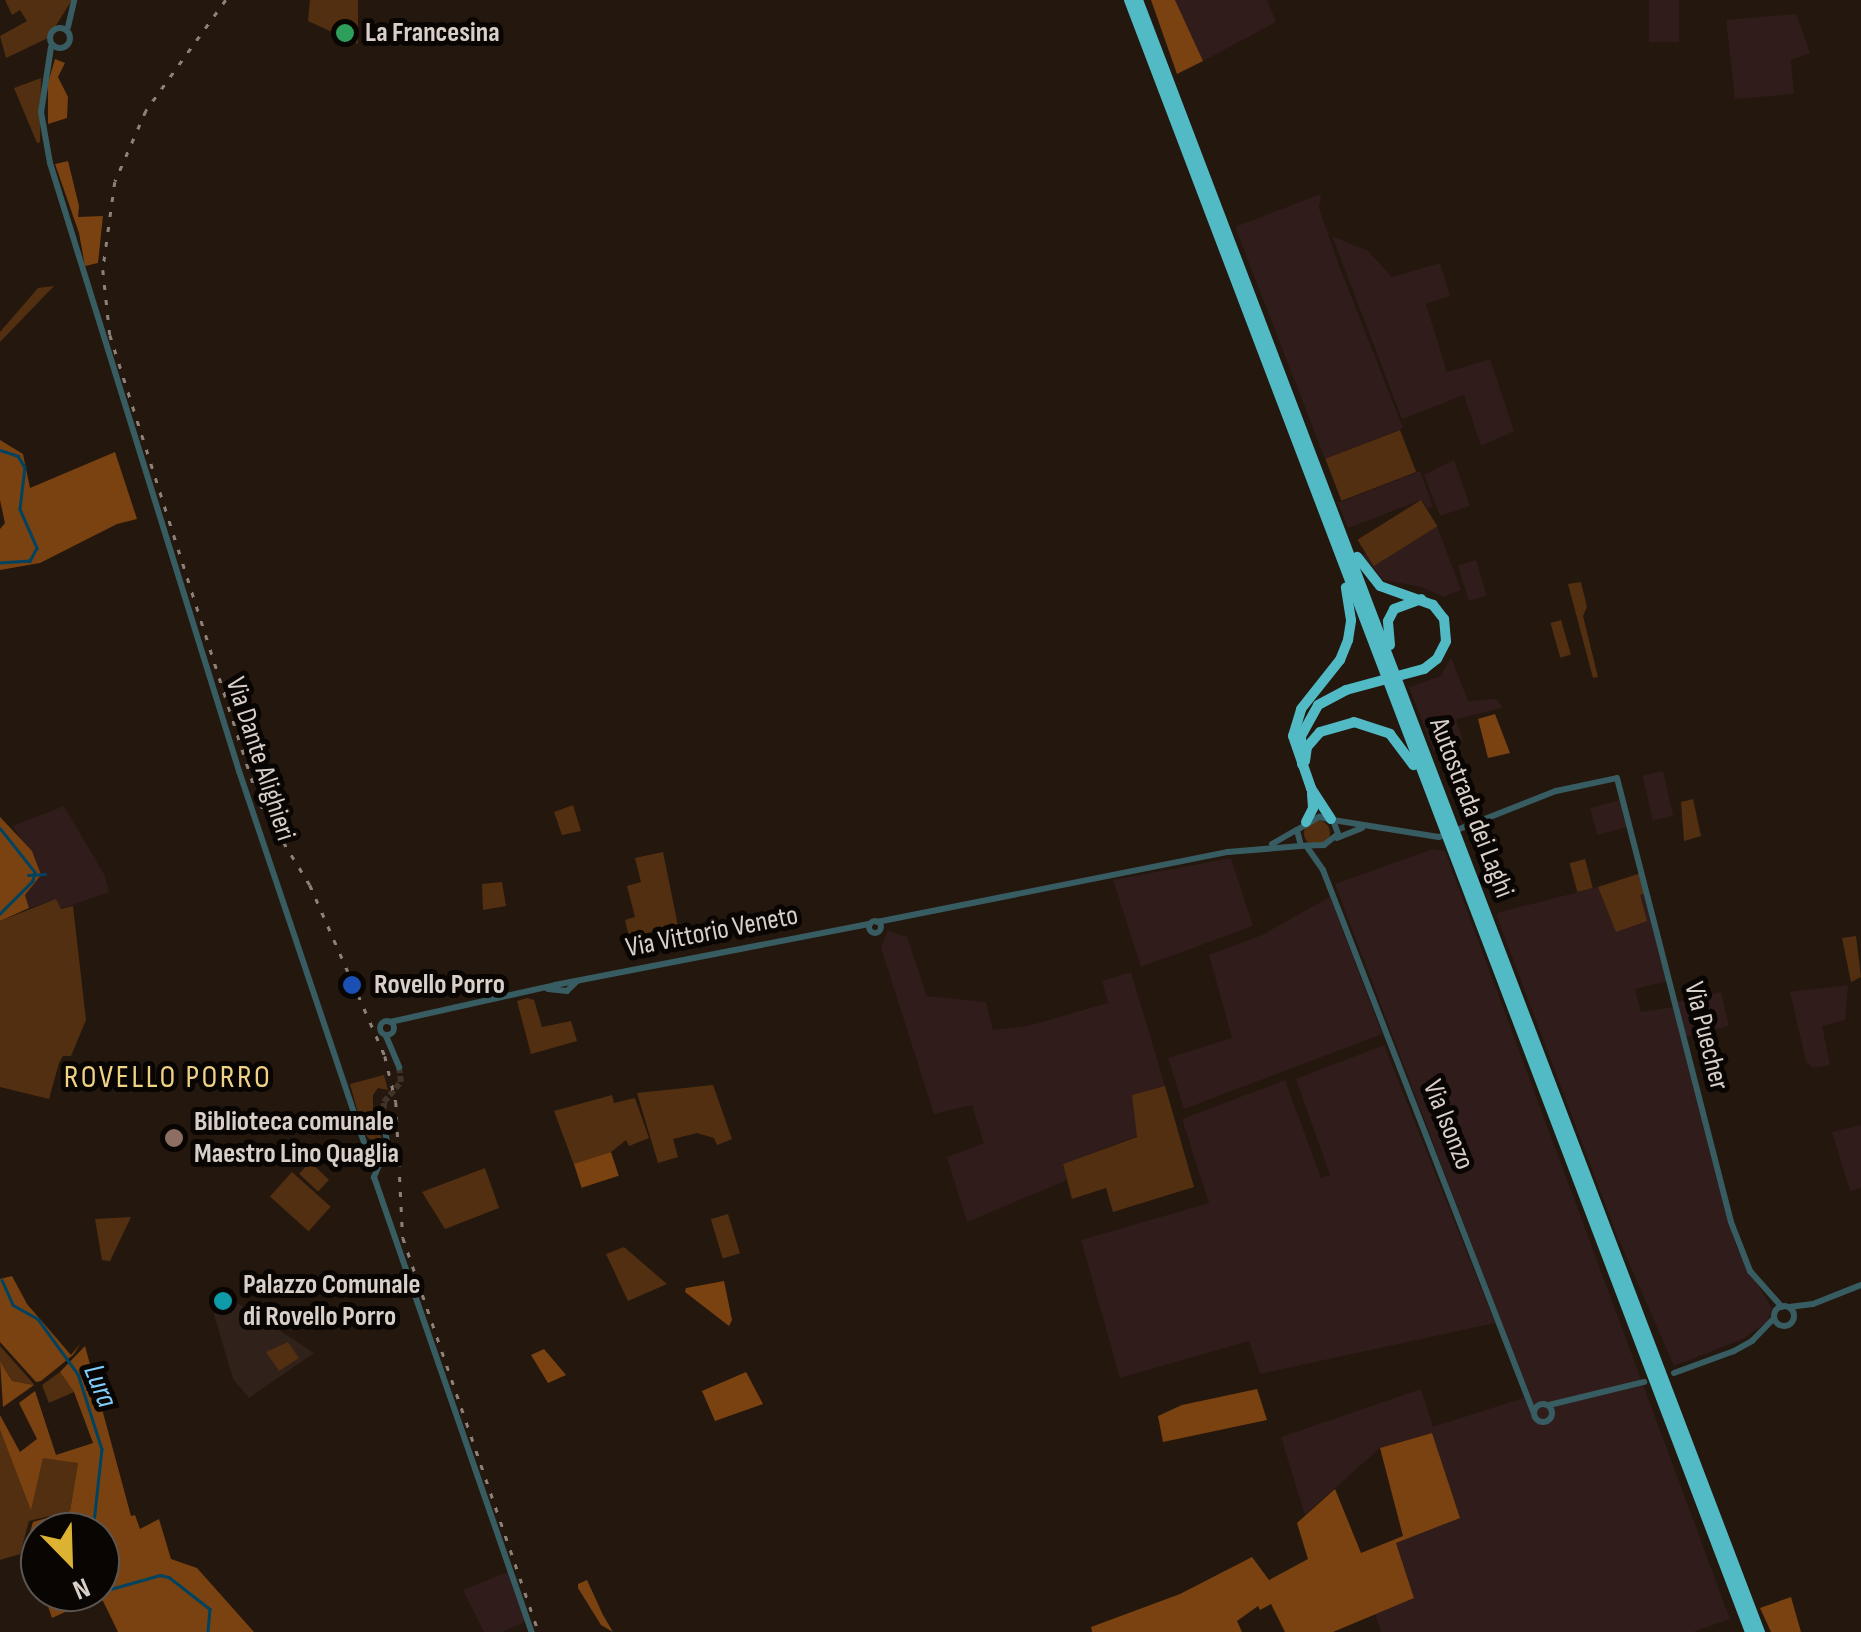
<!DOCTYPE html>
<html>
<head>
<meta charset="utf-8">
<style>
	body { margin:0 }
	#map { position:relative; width:1861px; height:1632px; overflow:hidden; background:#24170e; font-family:"Sofia Sans Condensed",sans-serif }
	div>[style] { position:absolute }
	.industrial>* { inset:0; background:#2f1c1b; transform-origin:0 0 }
	.education>* { inset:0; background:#31211b }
	.green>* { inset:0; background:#532f11; transform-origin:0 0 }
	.round { border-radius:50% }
	.forest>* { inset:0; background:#794210; transform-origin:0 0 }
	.stream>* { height:2.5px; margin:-1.25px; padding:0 1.25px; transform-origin:1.25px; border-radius:1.25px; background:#004360 }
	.minor-tunnel>* { height:6px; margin-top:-3px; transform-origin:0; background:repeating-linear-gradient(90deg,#3f332a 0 6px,transparent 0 9px) }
	.minor>* { height:6px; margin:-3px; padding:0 3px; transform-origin:3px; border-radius:3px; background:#375c61 }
	.minor>.ring { margin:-3px; padding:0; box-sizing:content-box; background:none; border:6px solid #375c61; border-radius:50% }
	.highway>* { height:10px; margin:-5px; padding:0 5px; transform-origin:5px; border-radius:5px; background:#51bac5 }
	.rail>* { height:2.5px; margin-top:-1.25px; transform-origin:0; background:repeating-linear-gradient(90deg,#8d817a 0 5px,transparent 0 15px) }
	.dots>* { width:28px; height:28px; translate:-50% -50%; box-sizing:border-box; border:5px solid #090503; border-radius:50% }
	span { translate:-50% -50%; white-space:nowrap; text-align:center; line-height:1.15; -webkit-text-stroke:10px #090503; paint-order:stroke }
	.poi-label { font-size:28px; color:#d9cfc9; font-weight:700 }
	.left { translate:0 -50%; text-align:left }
	.street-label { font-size:28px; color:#d9cfc9 }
	.water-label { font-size:30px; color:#7fcefc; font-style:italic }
	.quarter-label { font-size:32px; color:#f0d287; letter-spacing:2.5px }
	.north { position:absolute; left:20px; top:1512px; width:100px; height:100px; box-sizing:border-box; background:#090503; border:2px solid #5c5652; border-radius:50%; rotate:157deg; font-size:28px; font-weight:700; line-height:40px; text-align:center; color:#d9cfc9 }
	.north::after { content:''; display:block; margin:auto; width:35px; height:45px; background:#dcb233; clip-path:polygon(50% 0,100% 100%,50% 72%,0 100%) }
</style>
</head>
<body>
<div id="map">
	<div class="industrial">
		<div style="clip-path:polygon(1175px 0,1267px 0,1276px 22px,1203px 61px)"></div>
		<div style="left:1649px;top:0;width:30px;height:42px"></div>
		<div style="clip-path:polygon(1796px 14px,1810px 53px,1791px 60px,1794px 94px,1735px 99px,1726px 20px)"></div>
		<div style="clip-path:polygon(1321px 194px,1319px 208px,1340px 268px,1403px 428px,1325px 459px,1235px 227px)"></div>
		<div style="clip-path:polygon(1332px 236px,1368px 251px,1392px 277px,1440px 263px,1450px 296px,1426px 304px,1447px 372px,1490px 359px,1514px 431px,1481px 446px,1464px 395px,1402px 419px)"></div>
		<div style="clip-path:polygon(1454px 460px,1470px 506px,1440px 516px,1424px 475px)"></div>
		<div style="clip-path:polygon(1420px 471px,1433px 507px,1428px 509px,1421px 500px,1348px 528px,1338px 503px)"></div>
		<div style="clip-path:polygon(1437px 526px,1461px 590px,1443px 597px,1422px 587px,1383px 580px,1362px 555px)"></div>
		<div style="left:1476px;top:560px;width:37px;height:19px;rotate:73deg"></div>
		<div style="clip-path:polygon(1451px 657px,1468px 701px,1496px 699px,1503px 708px,1456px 719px,1463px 741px,1434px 752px,1409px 687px,1441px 676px)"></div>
		<div style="left:1663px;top:771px;width:46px;height:21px;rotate:77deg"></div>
		<div style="left:1620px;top:800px;width:28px;height:31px;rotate:75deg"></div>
		<div style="clip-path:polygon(64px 806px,105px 876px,109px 892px,61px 909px,55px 900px,29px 908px,25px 895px,41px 875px,13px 826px)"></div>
		<div style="clip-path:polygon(1433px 849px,1445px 851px,1730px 1619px,1693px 1632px,1381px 1632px,1375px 1613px,1414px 1598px,1396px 1543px,1460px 1517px,1431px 1433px,1380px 1448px,1305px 1515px,1281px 1437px,1421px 1389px,1433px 1427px,1529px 1396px,1335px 884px)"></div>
		<div style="clip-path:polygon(1231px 858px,1253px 926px,1141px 967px,1113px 880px)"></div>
		<div style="clip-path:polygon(1598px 887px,1616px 931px,1640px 894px,1646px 893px,1668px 981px,1635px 989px,1641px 1012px,1673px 1007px,1736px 1246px,1772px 1309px,1767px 1322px,1743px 1339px,1674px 1366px,1616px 1233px,1497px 917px,1497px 913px)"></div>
		<div style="clip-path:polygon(1330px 897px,1382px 1034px,1184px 1109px,1168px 1058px,1232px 1038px,1209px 955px,1262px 935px)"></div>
		<div style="clip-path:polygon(888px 930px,907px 937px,927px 996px,986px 1002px,993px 1030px,1028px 1026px,1108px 1003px,1102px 981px,1131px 972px,1165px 1086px,1133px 1095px,1137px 1136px,1063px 1164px,1067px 1180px,967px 1222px,947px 1157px,984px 1143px,972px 1105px,934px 1114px,881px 948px)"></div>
		<div style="clip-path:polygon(1848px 985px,1845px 1020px,1822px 1026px,1830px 1065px,1812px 1068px,1806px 1061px,1790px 992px)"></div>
		<div style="left:1721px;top:992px;width:35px;height:47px;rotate:77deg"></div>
		<div style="clip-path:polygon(1384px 1045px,1495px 1323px,1260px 1374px,1249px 1341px,1120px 1378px,1081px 1240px,1209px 1203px,1182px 1119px,1285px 1080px,1321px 1178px,1330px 1175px,1296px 1079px)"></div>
		<div style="clip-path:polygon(1861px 1125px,1861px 1188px,1850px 1191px,1832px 1132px)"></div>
		<div style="clip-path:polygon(510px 1571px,527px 1621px,502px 1632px,484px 1632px,463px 1590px)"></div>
	</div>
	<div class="education">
		<div style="clip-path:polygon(233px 1300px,314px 1353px,249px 1398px,233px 1379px,214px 1314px)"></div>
	</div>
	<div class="green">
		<div style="clip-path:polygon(5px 0,72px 0,48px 38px,6px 58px,0 36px,27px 21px,20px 10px,12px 15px)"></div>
		<div style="clip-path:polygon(310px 0,358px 0,358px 44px,308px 21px)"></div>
		<div style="clip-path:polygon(41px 78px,40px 142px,37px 143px,14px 88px)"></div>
		<div style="clip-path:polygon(54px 286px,0 342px,0 332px,38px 288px)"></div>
		<div style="left:1400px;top:430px;width:45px;height:80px;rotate:69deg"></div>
		<div style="left:1421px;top:500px;width:31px;height:75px;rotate:58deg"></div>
		<div style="clip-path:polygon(1581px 582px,1587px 607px,1583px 616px,1598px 677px,1593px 678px,1568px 584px)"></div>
		<div style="left:1561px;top:620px;width:36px;height:11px;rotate:74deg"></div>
		<div style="clip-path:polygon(1693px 799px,1701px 836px,1684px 841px,1681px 802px)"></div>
		<div style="clip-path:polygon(573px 805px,581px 831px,562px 835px,554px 812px)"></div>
		<div class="round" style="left:1304px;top:820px;width:26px;height:26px"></div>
		<div style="clip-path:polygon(663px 852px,678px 926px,629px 937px,625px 920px,635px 917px,627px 886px,641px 882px,635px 858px)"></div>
		<div style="left:1585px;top:859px;width:30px;height:16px;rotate:75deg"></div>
		<div style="clip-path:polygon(1641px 873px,1646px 893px,1640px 895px,1647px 921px,1616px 932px,1598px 887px)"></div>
		<div style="clip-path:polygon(502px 882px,506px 906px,483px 910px,482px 884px)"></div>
		<div style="clip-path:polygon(56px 899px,61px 909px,73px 906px,86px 1020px,71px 1056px,63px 1056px,59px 1063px,49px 1099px,0 1087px,0 921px)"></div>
		<div style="clip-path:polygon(1856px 936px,1861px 977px,1851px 982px,1842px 938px)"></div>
		<div style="clip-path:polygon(527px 998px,534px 1000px,542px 1027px,571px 1021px,577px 1041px,531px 1054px,517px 1001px)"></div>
		<div style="clip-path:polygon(384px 1075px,388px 1090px,378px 1088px,373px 1095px,373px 1116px,383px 1141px,377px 1148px,363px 1131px,350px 1084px)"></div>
		<div style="clip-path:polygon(713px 1085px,732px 1139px,717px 1145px,714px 1138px,697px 1133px,673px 1139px,678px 1157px,658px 1163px,637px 1093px)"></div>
		<div style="clip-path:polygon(1165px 1086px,1194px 1187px,1113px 1212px,1106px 1188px,1072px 1199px,1063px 1164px,1137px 1137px,1132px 1095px)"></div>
		<div style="clip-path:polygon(612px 1095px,614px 1103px,635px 1098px,649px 1138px,629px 1146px,626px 1140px,611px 1152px,574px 1165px,554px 1111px)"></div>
		<div style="left:310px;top:1162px;width:26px;height:16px;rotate:43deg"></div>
		<div style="clip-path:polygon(485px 1168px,499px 1208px,445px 1229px,422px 1192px)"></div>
		<div style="left:292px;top:1172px;width:52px;height:33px;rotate:42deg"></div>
		<div style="left:728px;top:1214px;width:41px;height:18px;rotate:73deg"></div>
		<div style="clip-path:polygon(131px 1217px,110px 1261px,102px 1260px,95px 1219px)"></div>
		<div style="clip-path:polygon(624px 1247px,667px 1284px,628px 1301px,606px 1254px)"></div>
		<div style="clip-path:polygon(288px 1342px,299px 1358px,279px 1371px,266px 1352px)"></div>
		<div style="clip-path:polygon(0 1346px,33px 1383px,34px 1385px,12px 1381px,0 1361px)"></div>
		<div style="clip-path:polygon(60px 1372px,74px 1392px,49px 1403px,42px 1385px)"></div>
		<div style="clip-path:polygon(0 1430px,31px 1508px,43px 1457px,78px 1463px,70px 1511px,29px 1521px,20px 1554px,0 1560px)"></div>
	</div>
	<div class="forest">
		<div style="clip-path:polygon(1151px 0,1175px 0,1203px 61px,1177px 74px)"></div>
		<div style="clip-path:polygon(55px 59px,65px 63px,58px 77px,68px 97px,67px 118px,48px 124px,48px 83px)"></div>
		<div style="clip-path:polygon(68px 161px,79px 206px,78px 217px,103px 216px,98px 263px,85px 266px,79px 233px,55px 164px)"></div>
		<div style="clip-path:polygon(0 440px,23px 454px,30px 488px,115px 452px,137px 519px,117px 524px,40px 563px,0 570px,0 529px,5px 523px,0 500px)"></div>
		<div style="clip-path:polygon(1495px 714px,1510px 753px,1488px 758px,1478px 719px)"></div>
		<div style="clip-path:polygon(0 817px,32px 851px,41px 875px,25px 895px,29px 908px,0 921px)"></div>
		<div style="left:611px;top:1152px;width:25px;height:39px;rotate:72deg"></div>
		<div style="clip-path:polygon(12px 1276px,27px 1304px,71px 1355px,81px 1343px,73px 1355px,41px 1381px,36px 1382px,0 1342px,0 1279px)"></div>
		<div style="clip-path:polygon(724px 1281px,732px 1320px,729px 1326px,685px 1292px,686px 1288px)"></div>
		<div style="clip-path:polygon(85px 1346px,131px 1516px,135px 1515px,140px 1529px,159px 1519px,171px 1559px,197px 1568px,254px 1632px,118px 1632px,103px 1601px,96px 1598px,52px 1618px,43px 1592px,100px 1592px,100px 1532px,40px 1532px,40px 1583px,26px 1546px,33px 1522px,70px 1511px,78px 1463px,43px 1458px,31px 1510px,0 1430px,0 1415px,20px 1452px,37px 1439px,19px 1403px,35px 1391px,56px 1455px,93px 1443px,74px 1392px,60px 1372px)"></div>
		<div style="clip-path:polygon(544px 1349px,566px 1375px,548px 1383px,531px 1355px)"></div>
		<div style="clip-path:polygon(0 1361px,12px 1381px,34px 1385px,3px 1407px)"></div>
		<div style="clip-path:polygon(746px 1372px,763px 1404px,715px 1421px,702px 1391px)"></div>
		<div style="clip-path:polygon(1257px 1389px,1267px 1420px,1163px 1442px,1158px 1416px,1182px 1405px)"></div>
		<div style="clip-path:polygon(1432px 1433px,1460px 1518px,1396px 1543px,1414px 1598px,1333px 1632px,1285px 1632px,1271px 1604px,1260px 1610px,1258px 1606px,1237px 1621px,1242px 1632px,1092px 1632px,1091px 1627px,1180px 1594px,1252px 1557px,1269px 1580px,1308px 1559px,1297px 1523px,1335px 1489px,1361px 1553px,1403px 1536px,1380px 1448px)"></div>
		<div style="clip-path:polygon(587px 1580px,603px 1615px,613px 1632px,601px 1625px,578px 1588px,578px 1584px)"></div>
		<div style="clip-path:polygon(1791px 1597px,1801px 1632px,1771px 1632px,1760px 1608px)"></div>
	</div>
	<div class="stream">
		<div style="left:0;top:450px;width:19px;rotate:18deg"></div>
		<div style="left:18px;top:456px;width:13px;rotate:58deg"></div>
		<div style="left:25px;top:467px;width:42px;rotate:96.8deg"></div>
		<div style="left:20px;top:509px;width:43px;rotate:66.4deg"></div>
		<div style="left:37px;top:548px;width:15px;rotate:118deg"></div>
		<div style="left:30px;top:561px;width:30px;rotate:176deg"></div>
		<div style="left:0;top:828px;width:56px;rotate:51.5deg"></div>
		<div style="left:35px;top:872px;width:9px;rotate:103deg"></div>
		<div style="left:33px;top:881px;width:47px;rotate:135deg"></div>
		<div style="left:28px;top:875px;width:17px;rotate:-3deg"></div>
		<div style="left:2px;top:1280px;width:27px;rotate:66deg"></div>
		<div style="left:13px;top:1305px;width:29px;rotate:29deg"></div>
		<div style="left:38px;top:1319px;width:68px;rotate:54deg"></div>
		<div style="left:78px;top:1374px;width:79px;rotate:72.3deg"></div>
		<div style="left:102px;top:1449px;width:83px;rotate:96.2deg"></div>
		<div style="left:91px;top:1592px;width:2px"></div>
		<div style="left:100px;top:1592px;width:62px;rotate:-15.8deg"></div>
		<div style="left:160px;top:1575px;width:9px;rotate:13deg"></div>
		<div style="left:169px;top:1577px;width:52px;rotate:38deg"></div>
		<div style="left:210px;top:1609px;width:23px;rotate:95deg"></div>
	</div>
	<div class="minor-tunnel">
		<div style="left:383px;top:1118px;width:16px;rotate:-86deg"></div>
		<div style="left:384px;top:1102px;width:26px;rotate:-50deg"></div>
		<div style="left:401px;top:1082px;width:15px;rotate:-98deg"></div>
	</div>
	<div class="minor">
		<div style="left:68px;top:27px;width:28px;rotate:-77deg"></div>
		<div class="ring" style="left:50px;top:28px;width:14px;height:14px"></div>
		<div style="left:51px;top:47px;width:66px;rotate:98.7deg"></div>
		<div style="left:41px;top:112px;width:52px;rotate:80deg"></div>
		<div style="left:50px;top:163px;width:637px;rotate:72.73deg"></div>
		<div style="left:239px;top:771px;width:405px;rotate:71.4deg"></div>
		<div style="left:1319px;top:817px;width:14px;rotate:12deg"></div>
		<div style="left:1333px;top:820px;width:15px;rotate:70deg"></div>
		<div style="left:1338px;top:834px;width:18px;rotate:142deg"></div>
		<div style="left:1324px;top:845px;width:23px;rotate:178deg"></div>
		<div style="left:1301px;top:846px;width:16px;rotate:-104deg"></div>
		<div style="left:1297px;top:830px;width:26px;rotate:-31deg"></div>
		<div style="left:1333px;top:820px;width:107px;rotate:9.1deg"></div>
		<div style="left:1439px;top:837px;width:126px;rotate:-21.5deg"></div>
		<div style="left:1556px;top:791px;width:62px;rotate:-12deg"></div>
		<div style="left:1617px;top:778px;width:458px;rotate:75.6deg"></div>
		<div style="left:1731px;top:1222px;width:53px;rotate:68.8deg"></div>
		<div style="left:1750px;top:1271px;width:48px;rotate:48.4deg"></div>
		<div style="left:1337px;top:838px;width:27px;rotate:-22deg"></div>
		<div style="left:1272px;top:844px;width:28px;rotate:-30deg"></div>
		<div style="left:1307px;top:847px;width:28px;rotate:55deg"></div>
		<div style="left:1323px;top:870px;width:580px;rotate:68.79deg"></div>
		<div class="ring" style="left:869px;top:921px;width:6px;height:6px"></div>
		<div style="left:877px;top:922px;width:358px;rotate:-11.3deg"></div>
		<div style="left:1228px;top:852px;width:73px;rotate:-4.7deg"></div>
		<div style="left:555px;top:985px;width:321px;rotate:-11deg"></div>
		<div style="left:548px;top:989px;width:19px;rotate:6deg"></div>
		<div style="left:567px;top:991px;width:13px;rotate:-45deg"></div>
		<div class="ring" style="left:380px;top:1021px;width:8px;height:8px"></div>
		<div style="left:390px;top:1022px;width:169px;rotate:-12.6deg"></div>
		<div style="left:386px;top:1036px;width:34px;rotate:67deg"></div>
		<div style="left:376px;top:1151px;width:9px;rotate:49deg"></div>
		<div style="left:382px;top:1158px;width:21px;rotate:113deg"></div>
		<div style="left:374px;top:1177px;width:482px;rotate:70.9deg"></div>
		<div style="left:382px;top:1158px;width:17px;rotate:-73deg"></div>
		<div style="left:387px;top:1142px;width:24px;rotate:-99deg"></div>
		<div class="ring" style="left:1774px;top:1306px;width:14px;height:14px"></div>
		<div style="left:1789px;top:1307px;width:24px;rotate:-7deg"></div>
		<div style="left:1813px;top:1304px;width:52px;rotate:-21.6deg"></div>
		<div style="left:1674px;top:1373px;width:64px;rotate:-20.1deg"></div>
		<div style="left:1734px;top:1351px;width:21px;rotate:-29deg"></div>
		<div style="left:1752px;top:1341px;width:32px;rotate:-46deg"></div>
		<div class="ring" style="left:1534px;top:1404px;width:12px;height:12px"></div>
		<div style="left:1549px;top:1405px;width:98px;rotate:-13.6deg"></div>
	</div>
	<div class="highway">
		<div style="left:1129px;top:0;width:1746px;rotate:69.17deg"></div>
		<div style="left:1138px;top:0;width:1747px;rotate:69.14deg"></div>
		<div style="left:1390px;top:645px;width:24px;rotate:-95deg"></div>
		<div style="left:1388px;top:621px;width:13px;rotate:-63deg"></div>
		<div style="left:1394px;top:609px;width:29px;rotate:-20deg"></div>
		<div style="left:1305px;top:761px;width:14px;rotate:-82deg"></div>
		<div style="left:1307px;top:747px;width:20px;rotate:-49deg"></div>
		<div style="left:1320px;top:732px;width:35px;rotate:-16deg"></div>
		<div style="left:1354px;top:722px;width:38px;rotate:18deg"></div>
		<div style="left:1390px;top:734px;width:39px;rotate:53deg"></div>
		<div style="left:1302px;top:764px;width:28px;rotate:-92deg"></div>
		<div style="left:1301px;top:736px;width:35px;rotate:-61deg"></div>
		<div style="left:1318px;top:705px;width:32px;rotate:-28deg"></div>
		<div style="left:1346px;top:690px;width:81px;rotate:-15.1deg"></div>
		<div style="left:1424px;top:669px;width:16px;rotate:-38deg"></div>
		<div style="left:1437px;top:659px;width:20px;rotate:-63deg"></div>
		<div style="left:1446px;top:641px;width:22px;rotate:-95deg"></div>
		<div style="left:1444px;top:619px;width:18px;rotate:-128deg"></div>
		<div style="left:1433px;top:605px;width:56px;rotate:-160.3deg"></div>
		<div style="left:1380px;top:586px;width:37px;rotate:-128deg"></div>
		<div style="left:1331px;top:819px;width:37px;rotate:-123deg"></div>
		<div style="left:1311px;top:788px;width:55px;rotate:-109.1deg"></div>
		<div style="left:1293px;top:736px;width:28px;rotate:-73deg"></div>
		<div style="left:1301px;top:709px;width:63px;rotate:-51.5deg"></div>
		<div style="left:1340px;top:660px;width:22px;rotate:-68deg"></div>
		<div style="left:1348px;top:640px;width:20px;rotate:-81deg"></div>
		<div style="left:1351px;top:620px;width:33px;rotate:-99deg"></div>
		<div style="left:1306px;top:822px;width:16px;rotate:-63deg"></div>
		<div style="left:1313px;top:808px;width:15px;rotate:-94deg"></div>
	</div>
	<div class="rail">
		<div style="left:226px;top:0;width:137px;rotate:125.8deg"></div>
		<div style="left:146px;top:111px;width:77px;rotate:113.6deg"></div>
		<div style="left:115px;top:182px;width:89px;rotate:97.8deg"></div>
		<div style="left:103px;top:270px;width:65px;rotate:83.9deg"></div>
		<div style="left:110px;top:335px;width:492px;rotate:72.3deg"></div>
		<div style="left:260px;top:804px;width:95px;rotate:58.3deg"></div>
		<div style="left:310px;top:885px;width:187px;rotate:66.3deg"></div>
		<div style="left:385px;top:1056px;width:47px;rotate:76.6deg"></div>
		<div style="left:396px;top:1102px;width:136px;rotate:87.1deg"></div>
		<div style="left:403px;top:1238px;width:417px;rotate:71deg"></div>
	</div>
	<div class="dots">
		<div style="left:345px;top:33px;background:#2e9e5b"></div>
		<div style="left:352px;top:985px;background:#1a4fb4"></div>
		<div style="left:174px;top:1138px;background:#8d6e63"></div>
		<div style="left:223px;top:1301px;background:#0f9aa8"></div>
	</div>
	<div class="poi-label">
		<span class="left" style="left:365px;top:33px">La Francesina</span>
		<span class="left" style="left:374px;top:985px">Rovello Porro</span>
		<span class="left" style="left:194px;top:1138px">Biblioteca comunale<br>Maestro Lino Quaglia</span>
		<span class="left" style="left:243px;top:1301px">Palazzo Comunale<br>di Rovello Porro</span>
	</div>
	<div class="street-label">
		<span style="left:260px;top:759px;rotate:72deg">Via Dante Alighieri</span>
		<span style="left:1471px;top:808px;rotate:69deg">Autostrada dei Laghi</span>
		<span style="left:712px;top:932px;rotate:-11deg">Via Vittorio Veneto</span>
		<span style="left:1706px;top:1036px;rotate:76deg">Via Puecher</span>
		<span style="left:1448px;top:1125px;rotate:68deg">Via Isonzo</span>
	</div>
	<div class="water-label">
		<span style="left:100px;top:1386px;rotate:68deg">Lura</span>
	</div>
	<div class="quarter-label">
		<span style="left:168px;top:1078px">ROVELLO PORRO</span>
	</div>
	<div class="north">N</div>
</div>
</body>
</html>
